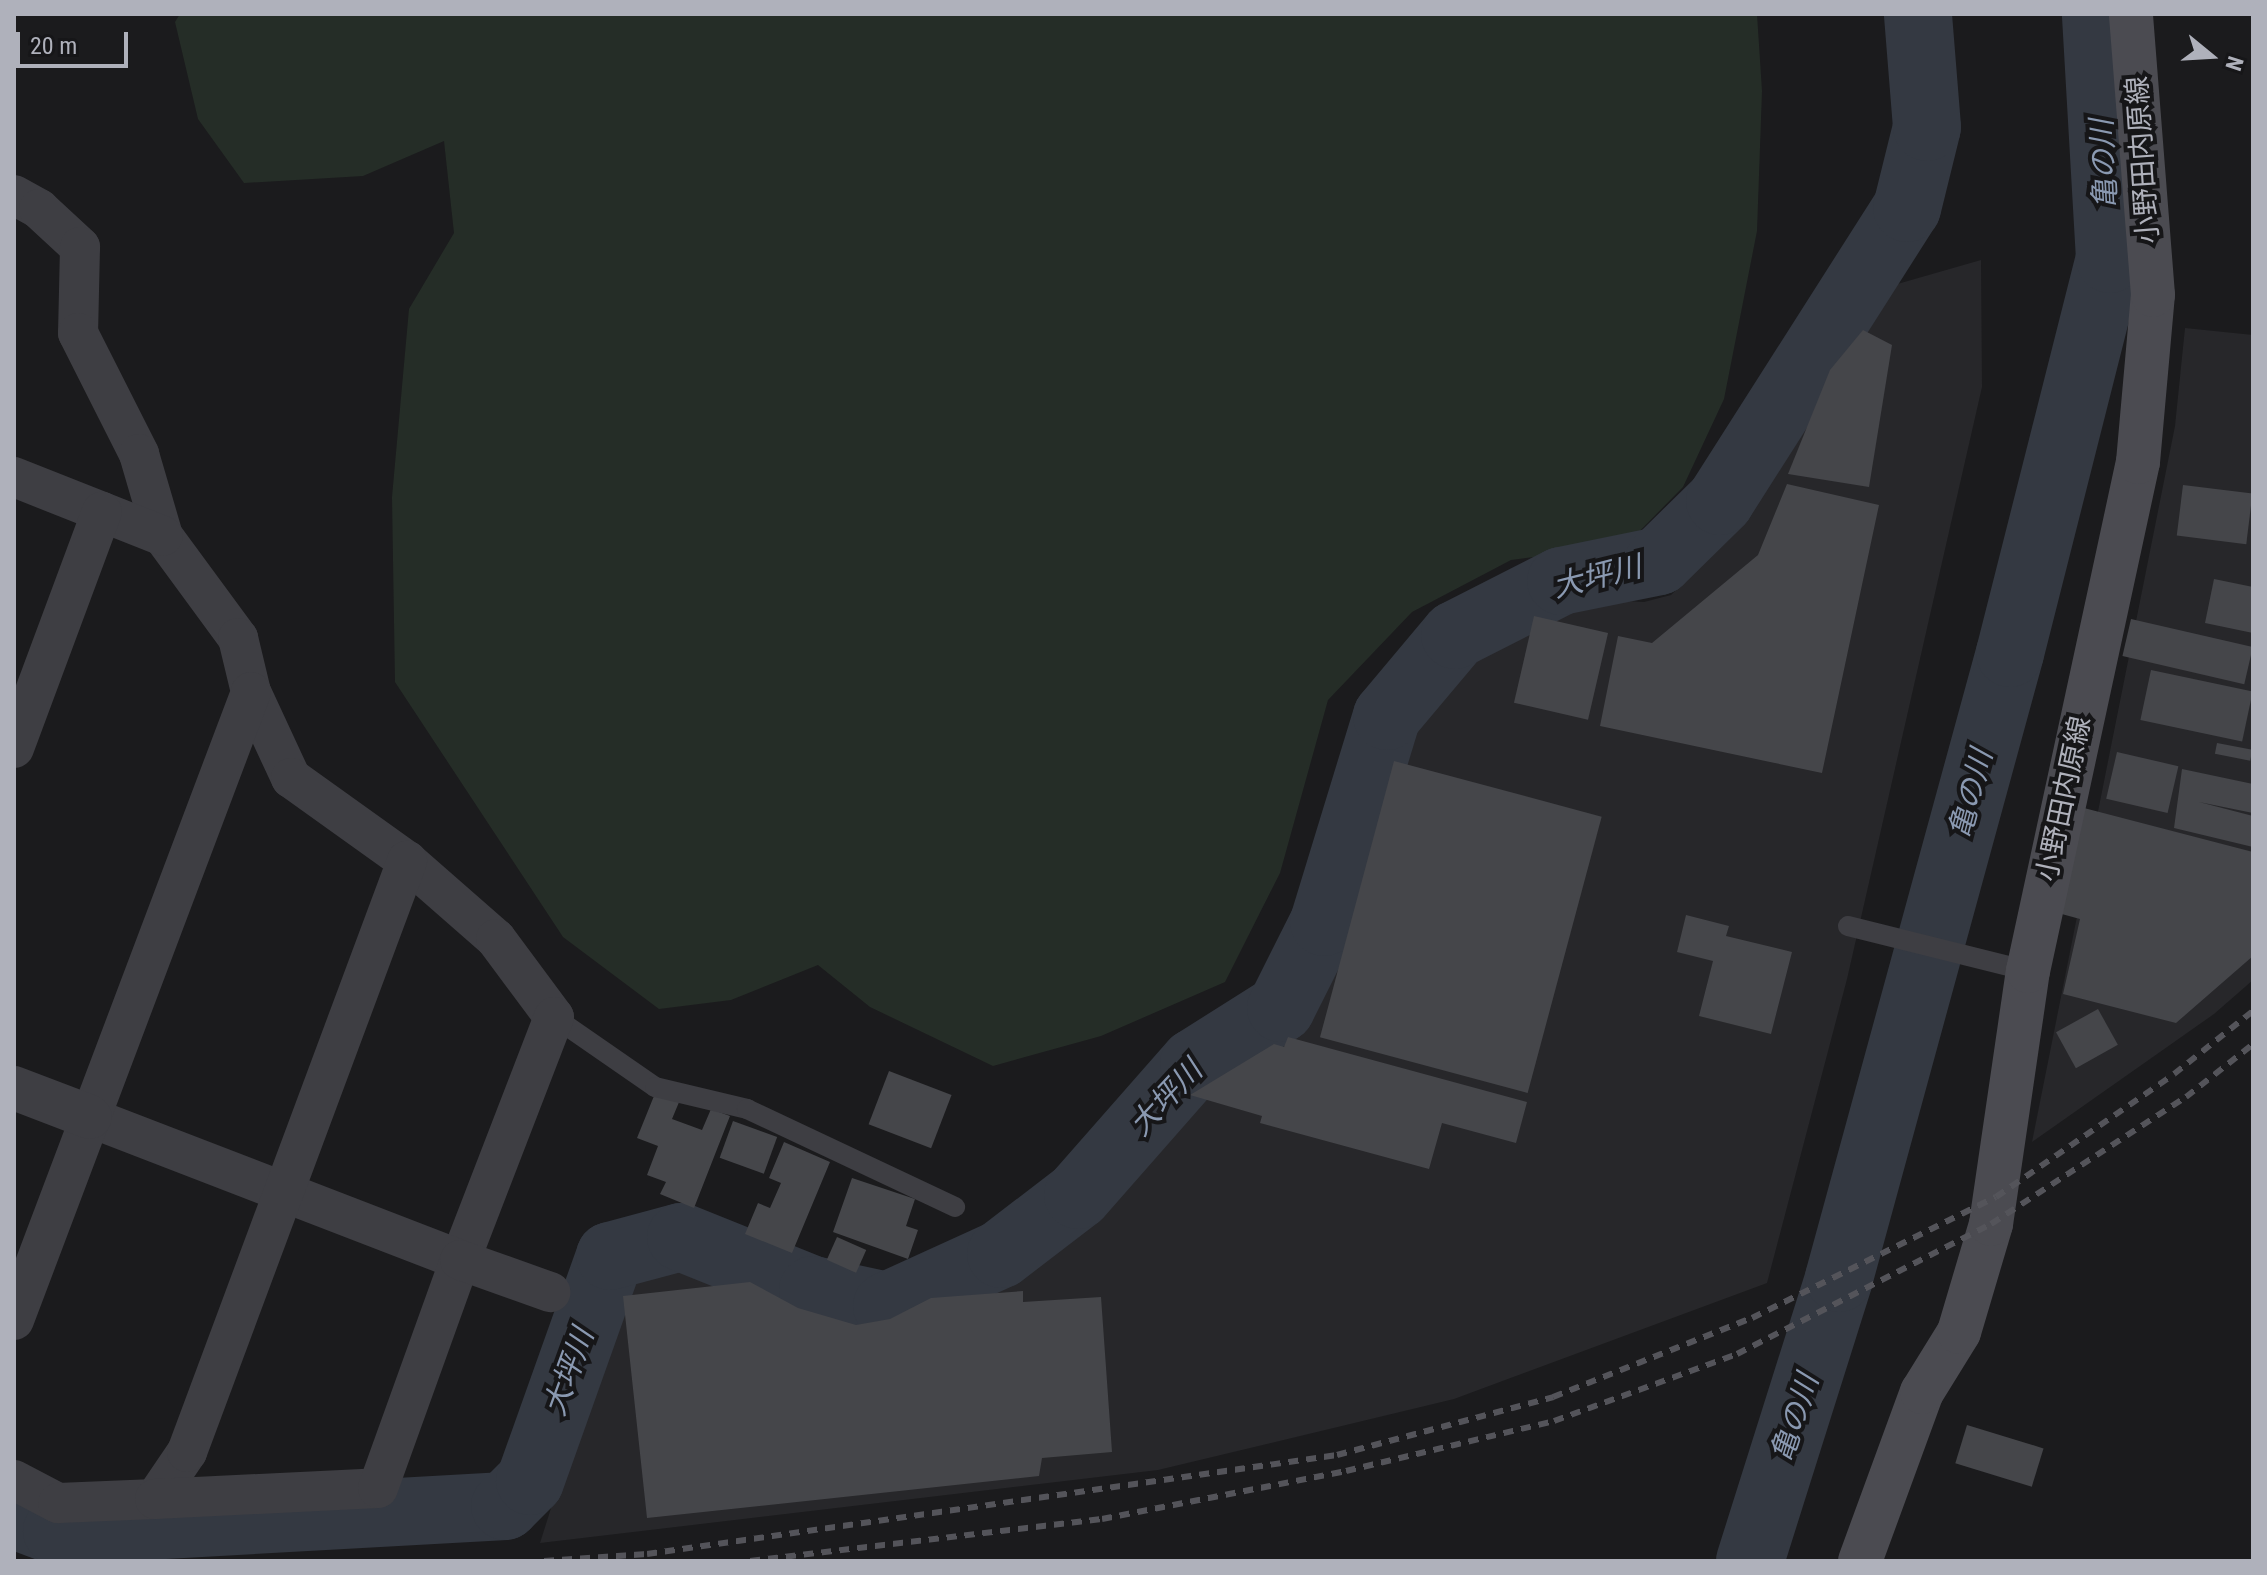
<!DOCTYPE html>
<html>
<head>
<meta charset="utf-8">
<style>
	body { margin:0 }
	#map { position:relative; width:2267px; height:1575px; overflow:hidden; background:#1b1b1d; font-family:"Roboto Condensed","Noto Sans JP",sans-serif }
	div>[style] { position:absolute }
	.built>* { inset:0; background:#27272a }
	.green>* { inset:0; background:#252d27 }
	.river>* { height:68px; margin:-34px; padding:0 34px; transform-origin:34px; border-radius:34px; background:#343942 }
	.building>* { inset:0; background:#45464a; transform-origin:0 0 }
	.service>* { height:20px; margin:-10px; padding:0 10px; transform-origin:10px; border-radius:10px; background:#3e3e43 }
	.minor>* { height:40px; margin:-20px; padding:0 20px; transform-origin:20px; border-radius:20px; background:#3e3e43 }
	.tertiary>* { height:44px; margin:-22px; padding:0 22px; transform-origin:22px; border-radius:22px; background:#3e3e43 }
	.secondary>* { height:44px; margin:-22px; padding:0 22px; transform-origin:22px; border-radius:22px; background:#4b4b51 }
	.rail>* { height:6px; margin-top:-3px; transform-origin:0; background:repeating-linear-gradient(90deg,#54545a 0 10px,transparent 0 18px) }
	span { translate:-50% -50%; white-space:nowrap; text-align:center; line-height:1.15; -webkit-text-stroke:8px #161618; paint-order:stroke }
	.street-label { font-size:28px; color:#afb1bb }
	.water-label { font-size:30px; color:#8a99b1; font-style:italic }
	.frame { position:absolute; inset:0; border:16px solid #afb1bb; pointer-events:none }
	.north { position:absolute; left:2171px; top:16px; width:80px; height:80px; -webkit-text-stroke:6px #161618; paint-order:stroke; rotate:108deg; font-size:22px; font-weight:700; line-height:32px; text-align:center; color:#afb1bb }
	.north::after { content:''; display:block; margin:auto; width:28px; height:36px; background:#afb1bb; clip-path:polygon(50% 0,100% 100%,50% 72%,0 100%) }
	.scale { position:absolute; left:16px; top:32px; width:112px; height:36px; box-sizing:border-box; border:4px solid #afb1bb; border-top:0; padding-left:10px; font-size:24px; line-height:28px; white-space:nowrap; color:#afb1bb; -webkit-text-stroke:6px #161618; paint-order:stroke }
</style>
</head>
<body>
<div id="map">
	<div class="built">
		<div style="clip-path:polygon(1981px 260px,1982px 387px,1847px 979px,1767px 1283px,1454px 1399px,1158px 1470px,540px 1543px,624px 1277px,684px 1249px,836px 1318px,876px 1322px,965px 1283px,1024px 1269px,1206px 1090px,1234px 1054px,1298px 1012px,1341px 940px,1382px 761px,1414px 711px,1505px 623px,1552px 597px,1644px 602px,1671px 595px,1729px 538px,1846px 319px,1887px 287px)"></div>
		<div style="clip-path:polygon(2185px 328px,2253px 335px,2253px 980px,2214px 1014px,2032px 1142px,2175px 426px)"></div>
	</div>
	<div class="green">
		<div style="clip-path:polygon(180px 14px,1757px 14px,1762px 91px,1757px 231px,1724px 399px,1683px 487px,1626px 545px,1511px 560px,1412px 612px,1328px 700px,1280px 873px,1225px 982px,1101px 1036px,993px 1066px,870px 1007px,818px 965px,731px 1000px,659px 1009px,563px 937px,395px 682px,392px 497px,409px 309px,454px 233px,444px 141px,363px 176px,244px 183px,198px 119px,175px 22px)"></div>
	</div>
	<div class="river">
		<div style="left:14px;top:1515px;width:46px;rotate:20.4deg"></div>
		<div style="left:57px;top:1531px;width:449px;rotate:-3.2deg"></div>
		<div style="left:505px;top:1506px;width:35px;rotate:-45deg"></div>
		<div style="left:530px;top:1481px;width:239px;rotate:-70.4deg"></div>
		<div style="left:610px;top:1256px;width:73px;rotate:-15deg"></div>
		<div style="left:681px;top:1237px;width:142px;rotate:21.9deg"></div>
		<div style="left:813px;top:1290px;width:76px;rotate:12.2deg"></div>
		<div style="left:887px;top:1306px;width:125px;rotate:-24.5deg"></div>
		<div style="left:1001px;top:1254px;width:97px;rotate:-37.5deg"></div>
		<div style="left:1078px;top:1195px;width:176px;rotate:-48.7deg"></div>
		<div style="left:1194px;top:1063px;width:103px;rotate:-32.3deg"></div>
		<div style="left:1281px;top:1008px;width:96px;rotate:-63.4deg"></div>
		<div style="left:1324px;top:922px;width:215px;rotate:-73deg"></div>
		<div style="left:1387px;top:716px;width:106px;rotate:-50deg"></div>
		<div style="left:1455px;top:635px;width:119px;rotate:-27deg"></div>
		<div style="left:1561px;top:581px;width:100px;rotate:-11.5deg"></div>
		<div style="left:1659px;top:561px;width:86px;rotate:-44.5deg"></div>
		<div style="left:1720px;top:501px;width:348px;rotate:-57.5deg"></div>
		<div style="left:1907px;top:208px;width:83px;rotate:-76.1deg"></div>
		<div style="left:1927px;top:127px;width:113px;rotate:-94.6deg"></div>
		<div style="left:1750px;top:1561px;width:297px;rotate:-72.5deg"></div>
		<div style="left:1839px;top:1278px;width:648px;rotate:-74.7deg"></div>
		<div style="left:2010px;top:653px;width:406px;rotate:-75.8deg"></div>
		<div style="left:2110px;top:259px;width:245px;rotate:-93.3deg"></div>
	</div>
	<div class="building">
		<div style="clip-path:polygon(1863px 330px,1892px 345px,1869px 487px,1788px 474px,1830px 370px)"></div>
		<div style="clip-path:polygon(1787px 484px,1879px 505px,1822px 773px,1600px 726px,1618px 636px,1652px 643px,1758px 555px)"></div>
		<div style="left:2183px;top:485px;width:70px;height:51px;rotate:7deg"></div>
		<div style="clip-path:polygon(2214px 579px,2253px 587px,2253px 633px,2205px 623px)"></div>
		<div style="left:1534px;top:616px;width:76px;height:89px;rotate:13deg"></div>
		<div style="left:2131px;top:619px;width:125px;height:38px;rotate:13deg"></div>
		<div style="left:2151px;top:670px;width:104px;height:51px;rotate:12deg"></div>
		<div style="left:2217px;top:743px;width:36px;height:11px;rotate:11deg"></div>
		<div style="left:2117px;top:752px;width:63px;height:48px;rotate:13deg"></div>
		<div style="left:1394px;top:761px;width:215px;height:286px;rotate:15deg"></div>
		<div style="clip-path:polygon(2182px 769px,2253px 784px,2253px 813px,2199px 802px,2253px 816px,2253px 847px,2174px 828px)"></div>
		<div style="clip-path:polygon(2084px 808px,2253px 852px,2253px 956px,2176px 1023px,2063px 994px,2080px 919px,2058px 913px)"></div>
		<div style="clip-path:polygon(1686px 915px,1729px 926px,1726px 936px,1792px 952px,1771px 1034px,1699px 1016px,1713px 961px,1677px 952px)"></div>
		<div style="left:2098px;top:1009px;width:41px;height:48px;rotate:61deg"></div>
		<div style="clip-path:polygon(1288px 1037px,1527px 1102px,1516px 1143px,1442px 1123px,1429px 1169px,1260px 1123px,1262px 1116px,1190px 1095px,1274px 1044px,1284px 1047px)"></div>
		<div style="left:889px;top:1071px;width:67px;height:57px;rotate:21deg"></div>
		<div style="clip-path:polygon(658px 1086px,682px 1095px,672px 1119px,702px 1130px,711px 1109px,730px 1116px,694px 1208px,660px 1194px,666px 1182px,647px 1175px,658px 1146px,637px 1138px)"></div>
		<div style="left:733px;top:1121px;width:47px;height:39px;rotate:20deg"></div>
		<div style="clip-path:polygon(784px 1142px,830px 1162px,792px 1253px,745px 1234px,758px 1203px,770px 1208px,781px 1183px,769px 1178px)"></div>
		<div style="clip-path:polygon(852px 1178px,915px 1199px,906px 1226px,918px 1230px,908px 1259px,833px 1232px)"></div>
		<div style="left:837px;top:1237px;width:32px;height:25px;rotate:24deg"></div>
		<div style="clip-path:polygon(750px 1282px,798px 1308px,856px 1325px,890px 1319px,931px 1298px,1023px 1291px,1023px 1302px,1101px 1297px,1112px 1452px,1042px 1458px,1039px 1476px,647px 1518px,623px 1296px)"></div>
		<div style="left:1967px;top:1425px;width:80px;height:40px;rotate:17deg"></div>
	</div>
	<div class="service">
		<div style="left:1848px;top:926px;width:186px;rotate:14deg"></div>
		<div style="left:554px;top:1017px;width:123px;rotate:34.7deg"></div>
		<div style="left:655px;top:1087px;width:95px;rotate:13.4deg"></div>
		<div style="left:747px;top:1109px;width:230px;rotate:25.2deg"></div>
	</div>
	<div class="minor">
		<div style="left:14px;top:195px;width:29px;rotate:29deg"></div>
		<div style="left:39px;top:209px;width:56px;rotate:42.8deg"></div>
		<div style="left:80px;top:247px;width:86px;rotate:91.3deg"></div>
		<div style="left:78px;top:333px;width:136px;rotate:63.2deg"></div>
		<div style="left:139px;top:454px;width:85px;rotate:73.7deg"></div>
		<div style="left:163px;top:536px;width:127px;rotate:53.7deg"></div>
		<div style="left:238px;top:638px;width:56px;rotate:76.5deg"></div>
		<div style="left:251px;top:692px;width:95px;rotate:65.1deg"></div>
		<div style="left:291px;top:778px;width:143px;rotate:35.6deg"></div>
		<div style="left:407px;top:861px;width:118px;rotate:41.2deg"></div>
		<div style="left:496px;top:939px;width:97px;rotate:53.4deg"></div>
		<div style="left:554px;top:1017px;width:261px;rotate:111.1deg"></div>
		<div style="left:460px;top:1260px;width:397px;rotate:-158.9deg"></div>
		<div style="left:14px;top:477px;width:160px;rotate:21.6deg"></div>
		<div style="left:14px;top:748px;width:252px;rotate:-69.6deg"></div>
		<div style="left:14px;top:1320px;width:671px;rotate:-69.32deg"></div>
		<div style="left:14px;top:1480px;width:50px;rotate:27.6deg"></div>
		<div style="left:58px;top:1503px;width:97px;rotate:-2.4deg"></div>
		<div style="left:155px;top:1499px;width:57px;rotate:-55.8deg"></div>
		<div style="left:187px;top:1452px;width:631px;rotate:-69.58deg"></div>
		<div style="left:155px;top:1499px;width:223px;rotate:-2.8deg"></div>
		<div style="left:378px;top:1488px;width:242px;rotate:-70.2deg"></div>
		<div style="left:460px;top:1260px;width:96px;rotate:19.6deg"></div>
	</div>
	<div class="tertiary">
		<div style="left:14px;top:1088px;width:81px;rotate:20.9deg"></div>
	</div>
	<div class="secondary">
		<div style="left:1860px;top:1561px;width:180px;rotate:-69.9deg"></div>
		<div style="left:1922px;top:1392px;width:70px;rotate:-58.3deg"></div>
		<div style="left:1959px;top:1332px;width:113px;rotate:-73.5deg"></div>
		<div style="left:1991px;top:1224px;width:256px;rotate:-81.7deg"></div>
		<div style="left:2028px;top:971px;width:521px;rotate:-77.81deg"></div>
		<div style="left:2138px;top:462px;width:168px;rotate:-84.9deg"></div>
		<div style="left:2153px;top:295px;width:282px;rotate:-94.5deg"></div>
	</div>
	<div class="rail">
		<div style="left:544px;top:1561px;width:103px;rotate:-3.9deg"></div>
		<div style="left:647px;top:1554px;width:697px;rotate:-8.16deg"></div>
		<div style="left:1337px;top:1455px;width:224px;rotate:-15deg"></div>
		<div style="left:1553px;top:1397px;width:214px;rotate:-21.7deg"></div>
		<div style="left:1752px;top:1318px;width:272px;rotate:-26.4deg"></div>
		<div style="left:1996px;top:1197px;width:216px;rotate:-34.6deg"></div>
		<div style="left:2174px;top:1074px;width:101px;rotate:-38.6deg"></div>
		<div style="left:750px;top:1561px;width:354px;rotate:-6.8deg"></div>
		<div style="left:1102px;top:1519px;width:249px;rotate:-11.1deg"></div>
		<div style="left:1346px;top:1471px;width:214px;rotate:-13.5deg"></div>
		<div style="left:1554px;top:1421px;width:195px;rotate:-20.1deg"></div>
		<div style="left:1737px;top:1354px;width:285px;rotate:-27.1deg"></div>
		<div style="left:1991px;top:1224px;width:233px;rotate:-33.1deg"></div>
		<div style="left:2186px;top:1097px;width:85px;rotate:-38.3deg"></div>
	</div>
	<div class="street-label">
		<span style="left:2143px;top:160px;rotate:-94deg">小野田内原線</span>
		<span style="left:2064px;top:799px;rotate:-78deg">小野田内原線</span>
	</div>
	<div class="water-label">
		<span style="left:2104px;top:164px;rotate:-93deg">亀の川</span>
		<span style="left:1597px;top:577px;rotate:-14deg">大坪川</span>
		<span style="left:1971px;top:794px;rotate:-75deg">亀の川</span>
		<span style="left:1166px;top:1098px;rotate:-47deg">大坪川</span>
		<span style="left:569px;top:1372px;rotate:-70deg">大坪川</span>
		<span style="left:1795px;top:1418px;rotate:-72deg">亀の川</span>
	</div>
	<div class="frame"></div>
	<div class="north">N</div>
	<div class="scale">20 m</div>
</div>
</body>
</html>
